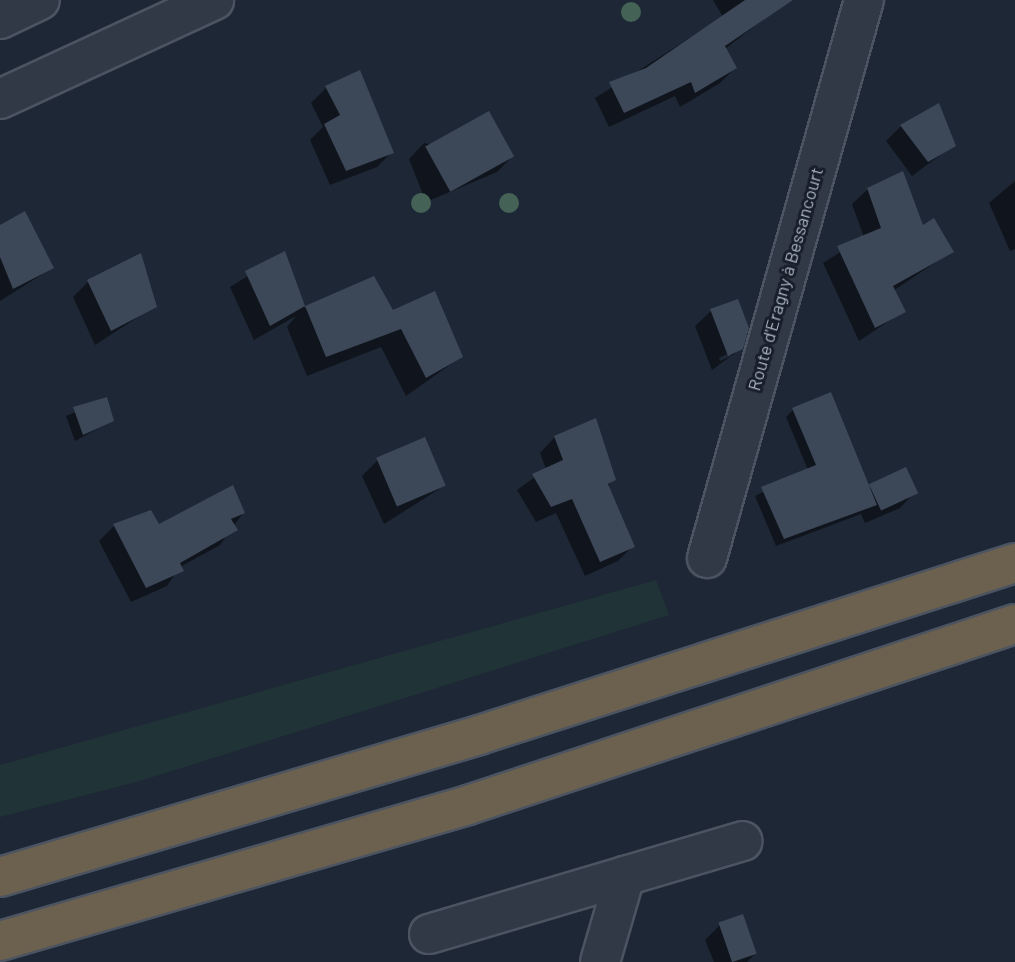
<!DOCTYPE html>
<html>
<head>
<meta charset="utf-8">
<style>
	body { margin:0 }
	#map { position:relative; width:1015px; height:962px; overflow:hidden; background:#1e2735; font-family:Barlow,sans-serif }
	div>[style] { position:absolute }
	.green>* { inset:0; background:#203336 }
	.shadow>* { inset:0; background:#0007 }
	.building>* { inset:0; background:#3c4758; transform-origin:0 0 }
	.roads { filter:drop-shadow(2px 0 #4c5461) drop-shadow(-2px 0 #4c5461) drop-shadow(0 2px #4c5461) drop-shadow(0 -2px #4c5461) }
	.minor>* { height:38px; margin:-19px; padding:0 19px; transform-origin:19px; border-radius:19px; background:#323946 }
	.highway>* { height:38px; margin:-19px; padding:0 19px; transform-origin:19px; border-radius:19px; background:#6c614e }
	.trees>* { width:20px; height:20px; margin:-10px; border-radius:50%; background:#446255 }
	span { translate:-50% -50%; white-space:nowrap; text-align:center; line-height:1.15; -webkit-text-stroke:6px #171e2a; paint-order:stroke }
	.street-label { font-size:18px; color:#abb4c3 }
</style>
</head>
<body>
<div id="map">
	<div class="green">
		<div style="clip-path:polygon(656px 580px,669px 615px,140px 781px,0 817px,0 765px)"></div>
	</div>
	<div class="shadow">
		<div style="clip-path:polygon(713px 0,773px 0,778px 8px,725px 49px,735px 68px,720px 83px,680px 107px,675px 96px,609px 127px,595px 98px,723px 17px)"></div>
		<div style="clip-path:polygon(326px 88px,392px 152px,377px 167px,330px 185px,310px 140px,323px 127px,311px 103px)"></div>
		<div style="clip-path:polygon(901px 126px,954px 145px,912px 176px,886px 141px)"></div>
		<div style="clip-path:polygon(424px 143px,512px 157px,497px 172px,426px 202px,409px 159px)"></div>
		<div style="clip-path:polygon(1015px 181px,1015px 249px,1010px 251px,989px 203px)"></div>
		<div style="clip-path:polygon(868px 189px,951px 252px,893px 291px,904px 311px,859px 341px,823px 263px,864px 237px,852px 204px)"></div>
		<div style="clip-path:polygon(0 227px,52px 268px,0 301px)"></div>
		<div style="clip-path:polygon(284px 254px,304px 308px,374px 278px,392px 312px,461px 357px,406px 396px,381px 347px,307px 376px,287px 327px,296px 316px,254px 340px,230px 287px)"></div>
		<div style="clip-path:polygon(140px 255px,155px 306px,95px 345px,73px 297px,88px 282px)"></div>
		<div style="clip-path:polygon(evenodd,737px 301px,742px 348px,712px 370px,695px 326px,711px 311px,737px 301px,731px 352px,731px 356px,720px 361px,719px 358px,731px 352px)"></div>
		<div style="clip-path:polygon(105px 399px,112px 421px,75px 441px,66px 416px)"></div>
		<div style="clip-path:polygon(793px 410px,868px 488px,915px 492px,900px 508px,865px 523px,861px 514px,776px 546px,755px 496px,808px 470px,786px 417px)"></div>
		<div style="clip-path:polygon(555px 437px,614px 479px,607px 487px,633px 546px,618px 561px,585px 576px,556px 513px,536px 522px,517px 490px,546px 469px,540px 453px)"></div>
		<div style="clip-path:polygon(378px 460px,444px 486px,384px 524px,362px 476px)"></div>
		<div style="clip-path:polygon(243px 513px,220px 545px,180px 567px,167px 586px,131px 602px,99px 541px,114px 526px,158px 527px)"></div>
		<div style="clip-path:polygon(720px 925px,755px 954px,747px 962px,714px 962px,705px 940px)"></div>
	</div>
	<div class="building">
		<div style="clip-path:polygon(745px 0,793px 0,725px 46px,737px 68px,695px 93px,691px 82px,624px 113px,609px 82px,646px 68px)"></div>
		<div style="clip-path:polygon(360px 70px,394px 153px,346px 171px,324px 124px,340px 115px,325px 86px)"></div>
		<div style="clip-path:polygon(939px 103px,956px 146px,928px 162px,900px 125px)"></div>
		<div style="left:489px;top:111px;width:52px;height:73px;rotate:61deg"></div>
		<div style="clip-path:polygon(903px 171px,923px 225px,934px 218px,954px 252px,893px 286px,906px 312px,875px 328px,837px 246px,881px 228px,867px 188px)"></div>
		<div style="clip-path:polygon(25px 211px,54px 268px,13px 289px,0 257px,0 225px)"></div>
		<div style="clip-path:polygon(285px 251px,305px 306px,270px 326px,245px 271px)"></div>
		<div style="clip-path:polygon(141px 253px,157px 307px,111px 331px,87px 280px)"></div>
		<div style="clip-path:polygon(374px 276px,393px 310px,435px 291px,463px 357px,426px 378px,401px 329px,326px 357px,305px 306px)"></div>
		<div style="clip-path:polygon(738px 299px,749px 328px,743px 349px,728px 356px,710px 309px)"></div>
		<div style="clip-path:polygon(831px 392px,877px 505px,784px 539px,761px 487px,816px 465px,792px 408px)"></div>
		<div style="clip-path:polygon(107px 397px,114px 421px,83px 435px,73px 407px)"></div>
		<div style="clip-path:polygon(596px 418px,616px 480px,608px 484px,635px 547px,600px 562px,572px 499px,551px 507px,532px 474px,563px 460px,554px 436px)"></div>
		<div style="left:425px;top:437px;width:53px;height:53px;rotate:67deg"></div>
		<div style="left:906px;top:467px;width:29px;height:41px;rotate:65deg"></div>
		<div style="clip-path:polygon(233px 485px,245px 513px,231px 519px,238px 530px,180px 563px,184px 571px,146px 588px,113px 524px,151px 510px,159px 524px)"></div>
		<div style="left:743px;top:914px;width:42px;height:26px;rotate:71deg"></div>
	</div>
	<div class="roads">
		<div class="minor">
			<div style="left:0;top:19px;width:44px;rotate:-25.4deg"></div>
			<div style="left:0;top:99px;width:236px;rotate:-24.8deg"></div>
			<div style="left:707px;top:558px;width:580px;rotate:-74.29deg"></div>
			<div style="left:429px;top:934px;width:327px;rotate:-16.5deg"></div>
			<div style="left:600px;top:962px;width:90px;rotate:-73.8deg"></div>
		</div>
		<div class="highway">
			<div style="left:0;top:877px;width:500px;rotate:-16.5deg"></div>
			<div style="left:479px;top:735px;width:563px;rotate:-17.79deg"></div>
			<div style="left:0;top:941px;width:487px;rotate:-16.2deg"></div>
			<div style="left:468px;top:805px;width:576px;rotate:-18.31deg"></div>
		</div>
	</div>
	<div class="trees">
		<div style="left:631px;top:12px"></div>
		<div style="left:421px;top:203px"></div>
		<div style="left:509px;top:203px"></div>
	</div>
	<div class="street-label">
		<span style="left:785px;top:279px;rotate:-74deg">Route d'Eragny à Bessancourt</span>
	</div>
</div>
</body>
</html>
